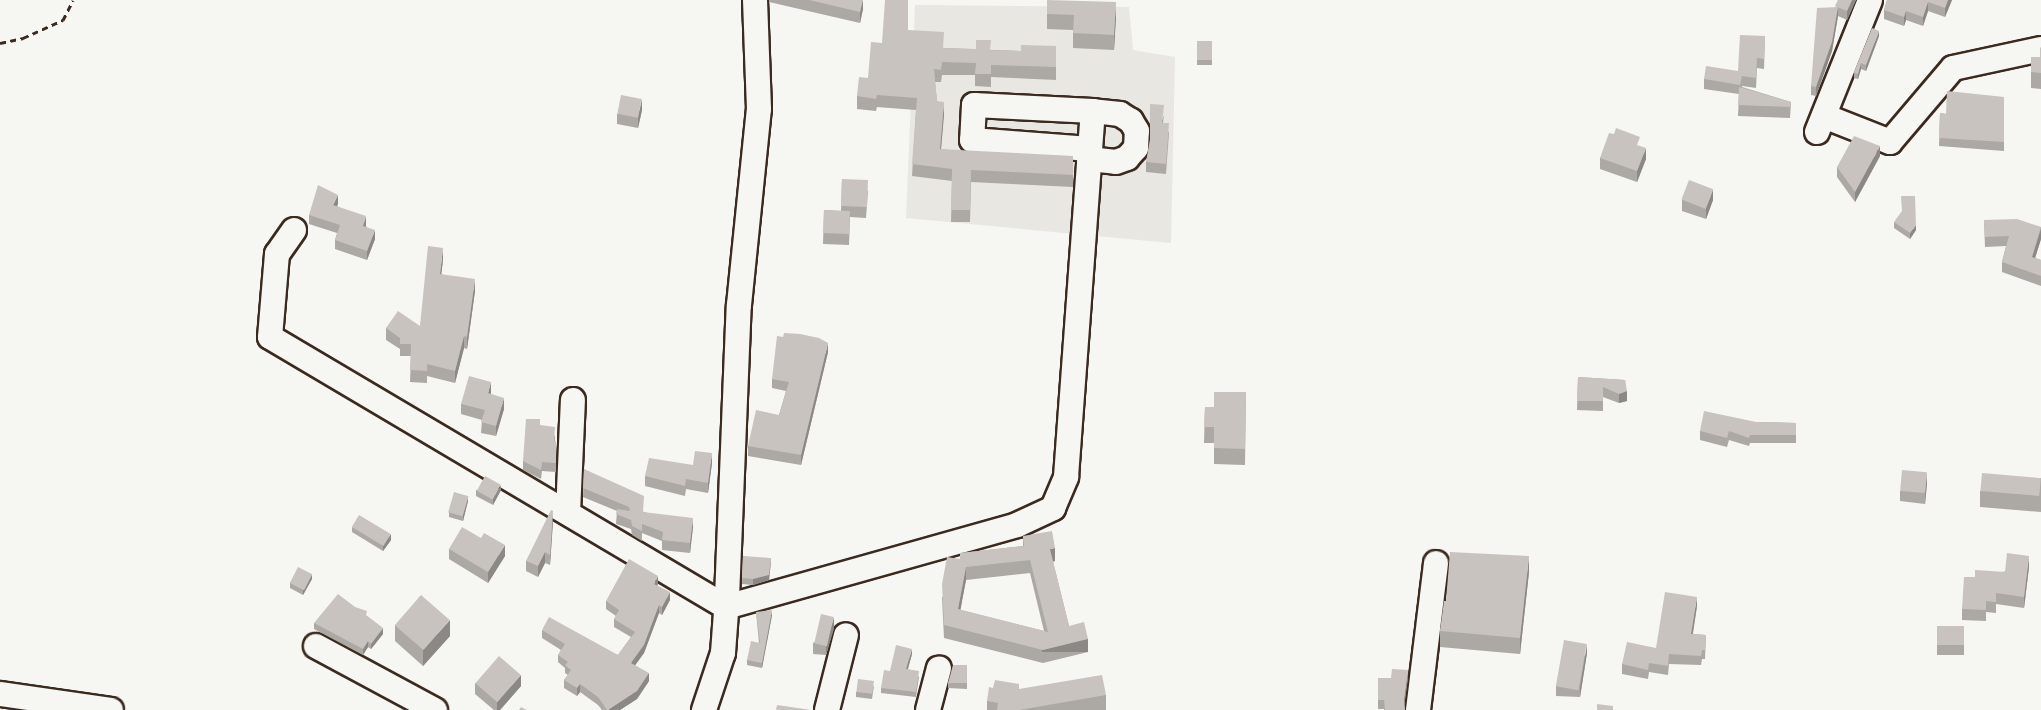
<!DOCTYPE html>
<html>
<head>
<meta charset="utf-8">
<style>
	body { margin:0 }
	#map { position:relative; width:2041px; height:710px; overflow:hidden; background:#f6f6f2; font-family:"Shantell Sans",sans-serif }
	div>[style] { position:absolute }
	.built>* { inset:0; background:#e8e7e2 }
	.path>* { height:3px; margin-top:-1.5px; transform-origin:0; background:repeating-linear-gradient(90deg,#3b2a1e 0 6px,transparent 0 10.5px) }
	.roads { filter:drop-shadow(2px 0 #3b2a1e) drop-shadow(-2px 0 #3b2a1e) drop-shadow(0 2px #3b2a1e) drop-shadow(0 -2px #3b2a1e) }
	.minor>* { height:24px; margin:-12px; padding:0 12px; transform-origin:12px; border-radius:12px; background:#f6f6f2 }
	.wall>* { inset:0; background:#aca8a3; transform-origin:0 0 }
	.shaded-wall>* { inset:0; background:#8c8885; transform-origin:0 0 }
	.building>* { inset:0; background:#c8c3be; transform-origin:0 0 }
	span { translate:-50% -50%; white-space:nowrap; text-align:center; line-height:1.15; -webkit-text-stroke:4.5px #f6f6f2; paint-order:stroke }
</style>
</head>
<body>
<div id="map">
	<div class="built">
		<div style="clip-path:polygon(915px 5px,1129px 7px,1133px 50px,1175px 57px,1171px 243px,906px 218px)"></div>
	</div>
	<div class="path">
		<div style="left:0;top:43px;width:24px;rotate:-12deg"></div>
		<div style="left:23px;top:38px;width:44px;rotate:-24.2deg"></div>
		<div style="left:63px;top:20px;width:22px;rotate:-63deg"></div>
	</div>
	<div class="roads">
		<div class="minor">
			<div style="left:1824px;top:116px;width:71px;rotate:21.5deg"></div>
			<div style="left:1890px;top:142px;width:97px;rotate:-49.6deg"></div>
			<div style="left:1953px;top:68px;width:90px;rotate:-12.2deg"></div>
			<div style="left:1817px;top:132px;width:142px;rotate:-68.1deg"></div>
			<div style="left:1089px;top:159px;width:27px;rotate:6deg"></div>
			<div style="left:1116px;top:162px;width:12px;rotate:-20deg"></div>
			<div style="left:1127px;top:158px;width:13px;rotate:-48deg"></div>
			<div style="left:1136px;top:148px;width:17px;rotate:-87deg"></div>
			<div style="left:1137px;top:131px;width:12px;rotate:-121deg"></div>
			<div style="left:1131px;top:121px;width:13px;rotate:-148deg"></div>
			<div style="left:1120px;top:114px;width:27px;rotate:-174deg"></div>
			<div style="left:294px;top:230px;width:29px;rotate:125deg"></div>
			<div style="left:277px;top:254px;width:83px;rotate:94.8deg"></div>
			<div style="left:270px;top:337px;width:530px;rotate:30.63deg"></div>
			<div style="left:726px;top:607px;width:302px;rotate:-15.7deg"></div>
			<div style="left:1017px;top:525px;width:40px;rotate:-25deg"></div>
			<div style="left:1053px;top:508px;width:34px;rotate:-67deg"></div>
			<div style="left:1066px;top:477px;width:367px;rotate:-85.8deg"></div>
			<div style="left:1093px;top:111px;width:119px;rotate:-177.1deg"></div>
			<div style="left:974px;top:105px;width:35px;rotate:93deg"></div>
			<div style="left:972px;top:140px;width:118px;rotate:4.4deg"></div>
			<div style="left:568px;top:513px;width:113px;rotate:-87.5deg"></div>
			<div style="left:316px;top:646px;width:135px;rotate:28.3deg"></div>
			<div style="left:0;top:694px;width:112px;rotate:8.2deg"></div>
			<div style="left:704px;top:710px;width:60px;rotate:-71.6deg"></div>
			<div style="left:723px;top:653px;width:55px;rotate:-85.8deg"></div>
			<div style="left:727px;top:598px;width:293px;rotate:-87.7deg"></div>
			<div style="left:739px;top:305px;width:197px;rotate:-84.2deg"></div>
			<div style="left:759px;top:109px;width:109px;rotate:-92.1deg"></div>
			<div style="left:827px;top:710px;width:77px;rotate:-75.8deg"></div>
			<div style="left:928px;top:710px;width:43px;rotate:-75.3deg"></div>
			<div style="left:1418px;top:710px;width:148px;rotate:-83deg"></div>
		</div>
	</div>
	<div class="wall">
		<div style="clip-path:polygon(769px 0,863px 0,863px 9px,860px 23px,769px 2px)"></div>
		<div style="clip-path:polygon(1047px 0,1116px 17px,1114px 50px,1073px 48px,1073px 30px,1047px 29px)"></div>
		<div style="clip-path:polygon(1838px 0,1856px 0,1847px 20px,1838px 16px,1832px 51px,1816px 96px,1811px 95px,1811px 86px)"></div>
		<div style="clip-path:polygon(1887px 0,1952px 0,1945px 17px,1928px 11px,1923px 26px,1906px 20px,1904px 26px,1884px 19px,1884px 10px)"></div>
		<div style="clip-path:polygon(908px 30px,944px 48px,1021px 51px,1056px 46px,1056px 80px,991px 77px,991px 87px,975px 86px,975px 75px,942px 75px,941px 82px,935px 82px,937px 101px,944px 114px,941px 149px,1073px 168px,1073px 187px,971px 182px,970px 222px,951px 222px,952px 181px,912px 176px,916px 110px,877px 107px,876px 111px,857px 109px,857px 96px,868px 78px,882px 43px)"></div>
		<div style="clip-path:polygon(1765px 36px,1764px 69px,1757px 68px,1756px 88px,1742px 86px,1742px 87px,1791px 102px,1790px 118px,1738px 116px,1739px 94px,1704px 89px,1704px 79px,1738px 71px)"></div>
		<div style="clip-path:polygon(1879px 36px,1866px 71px,1861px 69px,1858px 79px,1854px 78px,1854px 72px)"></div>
		<div style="left:1197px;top:41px;width:15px;height:24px"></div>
		<div style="clip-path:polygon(2041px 47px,2041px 89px,2031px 88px,2031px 57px,2040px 57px)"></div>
		<div style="clip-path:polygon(2004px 97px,2004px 151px,1939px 146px,1940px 113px,1946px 114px)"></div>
		<div style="clip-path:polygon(642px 110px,638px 128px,617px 124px,617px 114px)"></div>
		<div style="clip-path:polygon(1164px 115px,1163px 123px,1169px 133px,1166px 174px,1146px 172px,1146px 162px)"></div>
		<div style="clip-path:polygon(1640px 146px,1646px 159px,1637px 182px,1600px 169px,1600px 158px)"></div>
		<div style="clip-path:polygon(1880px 156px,1855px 202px,1837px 177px,1837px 167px)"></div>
		<div style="clip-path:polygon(842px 179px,868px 191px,866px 218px,850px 217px,849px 245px,823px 244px,824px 210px,841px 211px)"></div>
		<div style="clip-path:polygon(1682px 200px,1713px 200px,1706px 219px,1682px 211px)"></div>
		<div style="clip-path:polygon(338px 204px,337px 206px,366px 225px,366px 226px,375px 239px,367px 260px,335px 249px,335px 240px,337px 233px,309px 224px,309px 215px)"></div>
		<div style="clip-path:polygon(1984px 220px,2041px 227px,2041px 239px,2035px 258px,2041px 260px,2041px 286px,2002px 272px,2002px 262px,2006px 246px,1985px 247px)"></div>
		<div style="clip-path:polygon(1894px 222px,1916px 230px,1910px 239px,1894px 228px)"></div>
		<div style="clip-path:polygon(443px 260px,441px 274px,475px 291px,467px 349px,464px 348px,455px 383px,427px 376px,427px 383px,410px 382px,411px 356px,400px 356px,400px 349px,386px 340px,386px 328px,420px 326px)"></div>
		<div style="clip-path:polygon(828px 352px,801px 465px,748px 456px,748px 446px,779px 415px,786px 391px,772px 388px,772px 379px)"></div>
		<div style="clip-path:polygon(1578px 377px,1625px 380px,1627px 401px,1619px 403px,1603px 397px,1603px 411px,1577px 410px)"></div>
		<div style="clip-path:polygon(1246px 392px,1245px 465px,1214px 464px,1214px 443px,1204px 443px,1205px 407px,1214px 407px)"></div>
		<div style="clip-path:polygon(491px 393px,491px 394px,504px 409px,496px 436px,481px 433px,482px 420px,461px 414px,461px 404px)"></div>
		<div style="clip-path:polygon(1756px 422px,1796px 423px,1796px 443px,1750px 443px,1749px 446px,1729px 440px,1727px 447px,1700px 440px,1700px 431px)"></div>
		<div style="clip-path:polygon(540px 425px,555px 436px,555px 441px,556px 441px,556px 472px,542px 471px,541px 479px,523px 470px,523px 461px)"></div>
		<div style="clip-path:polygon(712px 463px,708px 493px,686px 489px,685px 496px,645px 486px,645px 476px,693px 465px)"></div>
		<div style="clip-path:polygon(584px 469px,644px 512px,693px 527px,690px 553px,662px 550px,662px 541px,642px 533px,642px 541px,632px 535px,631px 529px,616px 524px,617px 511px,583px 497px)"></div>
		<div style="clip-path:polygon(2041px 478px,2041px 512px,1980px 507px,1980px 491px)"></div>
		<div style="clip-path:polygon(1927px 483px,1925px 504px,1900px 501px,1900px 491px)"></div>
		<div style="clip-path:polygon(476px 490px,501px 490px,493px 505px,476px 496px)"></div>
		<div style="clip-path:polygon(468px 501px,463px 521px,449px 517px,449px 512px)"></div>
		<div style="clip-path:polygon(553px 521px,550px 565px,545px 563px,538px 577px,526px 571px,526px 561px)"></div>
		<div style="clip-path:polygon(352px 527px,391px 540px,383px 551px,352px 532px)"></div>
		<div style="clip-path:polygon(evenodd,1023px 536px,1055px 561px,1053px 562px,1069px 626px,1088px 652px,1043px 663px,944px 638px,942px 598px,960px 559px,960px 553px,1023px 546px,1023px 536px,1030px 573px,1044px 631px,960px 610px,966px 580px,1030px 573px)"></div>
		<div style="clip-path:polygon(449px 549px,505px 556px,488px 583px,449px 559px)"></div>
		<div style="clip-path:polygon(743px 556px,771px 563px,769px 580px,753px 585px,742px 584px)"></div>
		<div style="clip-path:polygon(2029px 567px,2024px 608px,1996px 604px,1996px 613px,1986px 612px,1986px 621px,1962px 620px,1962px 609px,1975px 577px)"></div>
		<div style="clip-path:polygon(1529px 572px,1520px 654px,1440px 647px,1440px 631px,1446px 601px)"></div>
		<div style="clip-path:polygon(312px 579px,303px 595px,290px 588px,290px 583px)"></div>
		<div style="clip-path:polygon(658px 584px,657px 585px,670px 600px,662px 615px,659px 613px,644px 653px,635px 665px,649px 681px,637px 699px,620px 710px,602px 710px,598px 705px,580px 692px,577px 696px,564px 688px,564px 680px,568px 675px,565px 673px,565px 668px,558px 662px,558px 655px,561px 650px,542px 638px,542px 630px,618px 655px,631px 637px,614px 627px,614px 619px,616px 616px,606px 609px,606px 601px)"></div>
		<div style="clip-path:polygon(1697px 606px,1693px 634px,1706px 635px,1705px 659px,1702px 659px,1701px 665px,1669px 664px,1668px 675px,1649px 672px,1648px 679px,1622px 674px,1622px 664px,1656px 648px)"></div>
		<div style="clip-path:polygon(756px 612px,772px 615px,762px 668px,747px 665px,747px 660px,759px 643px)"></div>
		<div style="clip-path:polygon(367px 616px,383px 634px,371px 649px,368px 647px,363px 655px,314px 629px,314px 623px)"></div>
		<div style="clip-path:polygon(395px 625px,450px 636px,423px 666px,395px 641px)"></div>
		<div style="left:1937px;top:626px;width:27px;height:29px"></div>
		<div style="clip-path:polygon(834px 628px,826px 655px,813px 654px,813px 643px)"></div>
		<div style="clip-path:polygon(1587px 653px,1580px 697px,1556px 696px,1556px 686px)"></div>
		<div style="clip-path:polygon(912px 654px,908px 669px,919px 677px,916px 697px,881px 693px,881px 688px,890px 671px)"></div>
		<div style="clip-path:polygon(967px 665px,967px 689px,948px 688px,948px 683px)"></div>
		<div style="clip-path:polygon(1378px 678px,1408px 678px,1404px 704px,1405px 710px,1384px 710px,1384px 709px,1378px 709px)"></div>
		<div style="clip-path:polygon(475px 683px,521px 686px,500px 710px,494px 710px,475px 694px)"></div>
		<div style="clip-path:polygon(874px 686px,872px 699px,856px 697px,856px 692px)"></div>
		<div style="clip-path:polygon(1019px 689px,1106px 695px,1106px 710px,987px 710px,987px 701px)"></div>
	</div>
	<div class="shaded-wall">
		<div style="clip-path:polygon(863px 0,863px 9px,860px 23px,860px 12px)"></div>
		<div style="clip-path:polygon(1852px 0,1856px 0,1847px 20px,1847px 11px)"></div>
		<div style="clip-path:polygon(1948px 0,1952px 0,1945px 17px,1945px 8px)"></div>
		<div style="clip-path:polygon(1116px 2px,1116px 17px,1114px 50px,1114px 35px)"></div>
		<div style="clip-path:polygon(1928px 2px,1928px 11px,1923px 26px,1923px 17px)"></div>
		<div style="clip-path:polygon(1838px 7px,1838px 16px,1832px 51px,1816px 96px,1816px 87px)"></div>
		<div style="clip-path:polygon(1906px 11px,1906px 20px,1904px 26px,1904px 17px)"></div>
		<div style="clip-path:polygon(1879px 31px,1879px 36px,1866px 71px,1866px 65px)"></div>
		<div style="clip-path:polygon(1861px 63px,1861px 69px,1858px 79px,1858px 74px)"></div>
		<div style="clip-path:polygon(642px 99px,642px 110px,638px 128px,638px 117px)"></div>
		<div style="clip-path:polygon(944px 102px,944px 114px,940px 161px,940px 149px)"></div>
		<div style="clip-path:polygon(1880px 146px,1880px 156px,1855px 202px,1855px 192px)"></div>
		<div style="clip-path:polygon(1646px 148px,1646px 159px,1637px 182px,1637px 171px)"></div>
		<div style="clip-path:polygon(1713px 189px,1713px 200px,1706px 219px,1706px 208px)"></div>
		<div style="clip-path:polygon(338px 195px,338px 204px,333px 214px,333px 205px)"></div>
		<div style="clip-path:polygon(366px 216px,366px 225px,363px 235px,363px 226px)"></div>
		<div style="clip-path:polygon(1916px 225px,1916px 230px,1910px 239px,1910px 233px)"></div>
		<div style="clip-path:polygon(2041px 229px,2041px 239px,2032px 268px,2032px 257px)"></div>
		<div style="clip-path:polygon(375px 230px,375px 239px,367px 260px,367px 251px)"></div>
		<div style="clip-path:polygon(443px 248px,443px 260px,440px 286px,440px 274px)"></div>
		<div style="clip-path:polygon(475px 279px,475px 291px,467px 349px,467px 337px)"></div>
		<div style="clip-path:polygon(464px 336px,464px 348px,455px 383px,455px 371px)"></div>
		<div style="clip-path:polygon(828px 343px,828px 352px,801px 465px,801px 455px)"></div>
		<div style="clip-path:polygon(491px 382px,491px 393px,488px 404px,488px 393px)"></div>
		<div style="clip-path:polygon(1627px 391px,1627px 401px,1619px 403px,1619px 394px)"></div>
		<div style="clip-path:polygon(504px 398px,504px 409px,496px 436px,496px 426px)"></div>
		<div style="clip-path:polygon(712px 453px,712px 463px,708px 493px,708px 483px)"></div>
		<div style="clip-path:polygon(1927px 472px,1927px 483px,1925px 504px,1925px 493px)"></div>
		<div style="clip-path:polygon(501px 485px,501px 490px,493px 505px,493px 499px)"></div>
		<div style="clip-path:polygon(468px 496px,468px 501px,463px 521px,463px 515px)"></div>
		<div style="clip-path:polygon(553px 511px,553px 521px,550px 565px,550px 555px)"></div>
		<div style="clip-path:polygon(693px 518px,693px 527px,690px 553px,690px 543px)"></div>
		<div style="clip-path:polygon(391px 534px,391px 540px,383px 551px,383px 545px)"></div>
		<div style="clip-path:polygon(505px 545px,505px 556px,488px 583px,488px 572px)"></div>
		<div style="clip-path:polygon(1055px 548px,1055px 561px,1050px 562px,1050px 549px)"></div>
		<div style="clip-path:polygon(545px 552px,545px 563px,538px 577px,538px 566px)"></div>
		<div style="clip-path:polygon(1529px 556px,1529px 572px,1520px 654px,1520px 638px)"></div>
		<div style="clip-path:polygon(2029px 556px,2029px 567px,2024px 608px,2024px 597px)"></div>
		<div style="clip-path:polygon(771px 558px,769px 580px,753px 585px,753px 579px)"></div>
		<div style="clip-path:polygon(966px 567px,966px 580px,958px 623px,958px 609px)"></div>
		<div style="clip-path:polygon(312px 574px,312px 579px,303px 595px,303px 590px)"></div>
		<div style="clip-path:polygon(658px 576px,658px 584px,654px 591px,654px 584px)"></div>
		<div style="clip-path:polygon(670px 592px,670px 600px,662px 615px,662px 607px)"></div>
		<div style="clip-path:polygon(1697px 597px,1697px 606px,1691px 643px,1691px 634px)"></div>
		<div style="clip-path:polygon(659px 605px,659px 613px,644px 653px,631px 671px,631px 663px)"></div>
		<div style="clip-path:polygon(772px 610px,772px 615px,762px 668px,762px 663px)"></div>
		<div style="clip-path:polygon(834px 617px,834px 628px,826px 655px,826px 644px)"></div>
		<div style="clip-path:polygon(450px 620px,450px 636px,423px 666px,423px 650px)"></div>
		<div style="clip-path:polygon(383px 628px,383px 634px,371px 649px,371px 644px)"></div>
		<div style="left:1088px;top:639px;width:13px;height:46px;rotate:90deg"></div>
		<div style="clip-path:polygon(368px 641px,368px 647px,363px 655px,363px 649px)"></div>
		<div style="clip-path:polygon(1587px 644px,1587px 653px,1580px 697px,1580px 688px)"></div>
		<div style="clip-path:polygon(912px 649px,912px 654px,906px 675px,906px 669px)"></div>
		<div style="clip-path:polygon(1408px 670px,1408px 678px,1404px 708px,1404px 700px)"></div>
		<div style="clip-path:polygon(649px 673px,649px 681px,637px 699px,620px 710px,608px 710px)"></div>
		<div style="clip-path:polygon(521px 675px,521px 686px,500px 710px,497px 710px,497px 702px)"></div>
		<div style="clip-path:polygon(580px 684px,580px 692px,577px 696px,577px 688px)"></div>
	</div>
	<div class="building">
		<div style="clip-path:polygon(809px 0,863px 0,860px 12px)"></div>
		<div style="clip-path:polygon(885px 0,908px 0,908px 30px,944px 32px,943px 48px,976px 49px,976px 40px,991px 40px,990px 50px,1021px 51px,1021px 45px,1056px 46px,1056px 67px,991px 65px,991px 74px,975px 74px,976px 63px,942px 62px,941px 70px,934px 69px,937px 101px,944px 102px,940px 149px,1073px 156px,1073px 175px,971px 170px,970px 210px,951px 210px,952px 169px,912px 164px,917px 98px,877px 95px,876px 99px,857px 96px,859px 77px,868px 78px,871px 42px,882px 43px)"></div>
		<div style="clip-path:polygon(1047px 0,1116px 2px,1114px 35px,1073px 33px,1074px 15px,1047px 14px)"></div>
		<div style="clip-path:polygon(1838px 0,1852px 0,1847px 11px,1835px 6px)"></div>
		<div style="clip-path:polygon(1887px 0,1948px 0,1945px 8px,1928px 2px,1923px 17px,1906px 11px,1904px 17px,1884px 10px)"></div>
		<div style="clip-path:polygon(1838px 7px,1832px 42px,1816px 87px,1811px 86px,1817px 8px)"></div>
		<div style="clip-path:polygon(1872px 28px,1879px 31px,1866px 65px,1861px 63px,1858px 74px,1854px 72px)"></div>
		<div style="clip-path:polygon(1740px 35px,1765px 36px,1764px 59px,1757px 58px,1756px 78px,1742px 76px,1740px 85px,1704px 79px,1706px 66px,1738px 71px)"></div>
		<div style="left:1197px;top:41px;width:15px;height:19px"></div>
		<div style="clip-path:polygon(2041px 47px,2041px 73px,2031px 72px,2031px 57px,2040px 57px,2040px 48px)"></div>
		<div style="clip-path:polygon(1739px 87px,1791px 102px,1790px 107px,1738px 105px)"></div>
		<div style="clip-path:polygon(1947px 91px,2004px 97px,2004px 142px,1939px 138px,1940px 113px,1946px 114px)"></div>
		<div style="left:621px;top:95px;width:21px;height:19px;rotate:11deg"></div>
		<div style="clip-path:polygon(1150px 104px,1164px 105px,1162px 123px,1169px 123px,1166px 164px,1146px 162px,1150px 139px)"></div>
		<div style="clip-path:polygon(1616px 128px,1640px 137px,1637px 145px,1646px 148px,1637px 171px,1600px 158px,1609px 133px,1614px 134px)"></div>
		<div style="clip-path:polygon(1854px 136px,1880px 146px,1855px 192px,1837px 167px)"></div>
		<div style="left:842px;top:179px;width:26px;height:27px;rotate:2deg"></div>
		<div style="left:1689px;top:180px;width:26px;height:21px;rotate:21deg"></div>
		<div style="clip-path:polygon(318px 185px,338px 195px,333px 205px,366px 216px,363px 226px,375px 230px,367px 251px,335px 240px,340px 225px,309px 215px)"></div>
		<div style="clip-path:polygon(1901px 196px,1915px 196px,1916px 225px,1910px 233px,1894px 222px,1902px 211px)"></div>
		<div style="left:824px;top:210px;width:26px;height:23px;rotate:2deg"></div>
		<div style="clip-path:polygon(2017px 219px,2041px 227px,2032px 257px,2041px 260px,2041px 276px,2002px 262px,2009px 236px,1985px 237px,1984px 220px)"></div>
		<div style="clip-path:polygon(428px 246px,443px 248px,440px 274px,475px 279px,467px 337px,464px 336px,455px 371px,427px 364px,427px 371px,410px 370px,411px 344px,400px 344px,400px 338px,386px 328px,398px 311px,420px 326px)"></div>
		<div style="clip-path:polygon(784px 333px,800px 334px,819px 338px,828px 343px,801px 455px,748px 446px,756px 410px,779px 415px,789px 382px,772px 379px,777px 336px,783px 337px)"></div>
		<div style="clip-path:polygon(469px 376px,491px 382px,488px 393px,504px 398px,496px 426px,481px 422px,485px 410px,461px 404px)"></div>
		<div style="clip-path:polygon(1578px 377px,1625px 380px,1627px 391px,1619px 394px,1603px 387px,1603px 401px,1577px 401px)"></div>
		<div style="clip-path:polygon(1214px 392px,1246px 392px,1245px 449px,1214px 448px,1214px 427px,1204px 427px,1205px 407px,1214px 407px)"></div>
		<div style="clip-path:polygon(1704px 411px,1756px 422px,1796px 423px,1796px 435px,1750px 435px,1749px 438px,1729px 431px,1727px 438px,1700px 431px)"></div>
		<div style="clip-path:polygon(526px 419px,540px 419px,540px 425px,555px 427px,554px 441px,556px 441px,556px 463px,542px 462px,541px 470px,523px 461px)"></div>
		<div style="clip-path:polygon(695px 451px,712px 453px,708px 483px,686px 479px,685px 486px,645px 476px,649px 458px,693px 465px)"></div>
		<div style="clip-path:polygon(584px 469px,644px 496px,643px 512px,693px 518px,690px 543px,662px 540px,663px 532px,642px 524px,642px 531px,632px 526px,631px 520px,616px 514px,617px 509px,630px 511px,629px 507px,583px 488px)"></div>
		<div style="left:1902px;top:470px;width:25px;height:21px;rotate:5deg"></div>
		<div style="left:1982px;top:473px;width:59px;height:18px;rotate:5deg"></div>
		<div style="left:485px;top:476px;width:18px;height:17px;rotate:29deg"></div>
		<div style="left:454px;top:492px;width:15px;height:21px;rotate:16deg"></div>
		<div style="clip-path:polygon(551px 510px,553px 511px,550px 555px,545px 552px,538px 566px,526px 561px)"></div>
		<div style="left:359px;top:515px;width:37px;height:14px;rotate:31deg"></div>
		<div style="clip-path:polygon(462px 527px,481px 538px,484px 533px,505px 545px,488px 572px,449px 549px)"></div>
		<div style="clip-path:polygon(evenodd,1052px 531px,1055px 548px,1050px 549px,1069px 626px,1084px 622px,1088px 639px,1043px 650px,944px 625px,942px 584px,947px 557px,960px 559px,960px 553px,1024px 546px,1023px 536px,1052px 531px,1030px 560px,1048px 632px,958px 609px,966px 567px,1030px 560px)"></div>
		<div style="clip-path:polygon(1450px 552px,1529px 556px,1520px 638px,1440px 631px,1444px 601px,1446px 601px)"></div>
		<div style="clip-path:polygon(2007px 553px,2029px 556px,2024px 597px,1996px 593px,1996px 602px,1986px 601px,1986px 610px,1962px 609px,1964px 577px,1975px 577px,1975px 570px,2005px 572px)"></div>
		<div style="clip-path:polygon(743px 556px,771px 558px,769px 575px,753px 579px,742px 578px)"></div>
		<div style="clip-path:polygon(629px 559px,658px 576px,654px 584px,670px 592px,662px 607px,659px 605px,644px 645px,631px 663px,649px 673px,637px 691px,608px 710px,607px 710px,598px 697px,580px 684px,577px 688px,564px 680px,571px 670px,565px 665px,568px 662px,558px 655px,565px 644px,542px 630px,549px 617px,618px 655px,635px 632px,614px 619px,619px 610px,606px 601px)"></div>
		<div style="left:298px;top:567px;width:16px;height:18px;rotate:27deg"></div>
		<div style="clip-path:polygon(1665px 592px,1697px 597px,1691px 634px,1706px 635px,1705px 650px,1702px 650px,1701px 656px,1669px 654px,1668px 666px,1649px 663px,1648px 670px,1622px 664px,1627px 642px,1656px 648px)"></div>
		<div style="clip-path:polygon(338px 594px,355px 607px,367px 611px,366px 615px,383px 628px,371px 644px,368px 641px,363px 649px,314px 623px)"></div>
		<div style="left:421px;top:595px;width:38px;height:40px;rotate:41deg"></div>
		<div style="clip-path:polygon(772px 610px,762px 663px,747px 660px,751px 641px,760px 643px,756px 612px)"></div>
		<div style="left:821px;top:614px;width:13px;height:30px;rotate:13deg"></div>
		<div style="left:1937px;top:626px;width:27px;height:19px"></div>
		<div style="left:1564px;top:640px;width:23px;height:47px;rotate:10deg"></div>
		<div style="clip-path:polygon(896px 645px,912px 649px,906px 669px,919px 671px,916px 692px,881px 688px,884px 670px,890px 671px)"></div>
		<div style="left:499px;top:656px;width:29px;height:36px;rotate:41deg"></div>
		<div style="clip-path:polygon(953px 665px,967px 665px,967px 683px,948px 683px)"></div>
		<div style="clip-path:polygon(1392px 669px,1408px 670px,1404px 700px,1405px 710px,1385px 710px,1384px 700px,1378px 700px,1378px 678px,1391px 678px)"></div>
		<div style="clip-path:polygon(1102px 675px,1106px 695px,1019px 710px,997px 710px,998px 703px,987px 701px,989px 687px,993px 688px,995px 680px,1019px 684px,1019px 689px)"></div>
		<div style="left:858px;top:679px;width:16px;height:13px;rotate:7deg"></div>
		<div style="clip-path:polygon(1597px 704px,1613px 706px,1613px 710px,1597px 710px)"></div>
		<div style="clip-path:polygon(777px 705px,811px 710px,776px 710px)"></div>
		<div style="clip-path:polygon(521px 707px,527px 710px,519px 710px)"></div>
	</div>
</div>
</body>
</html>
